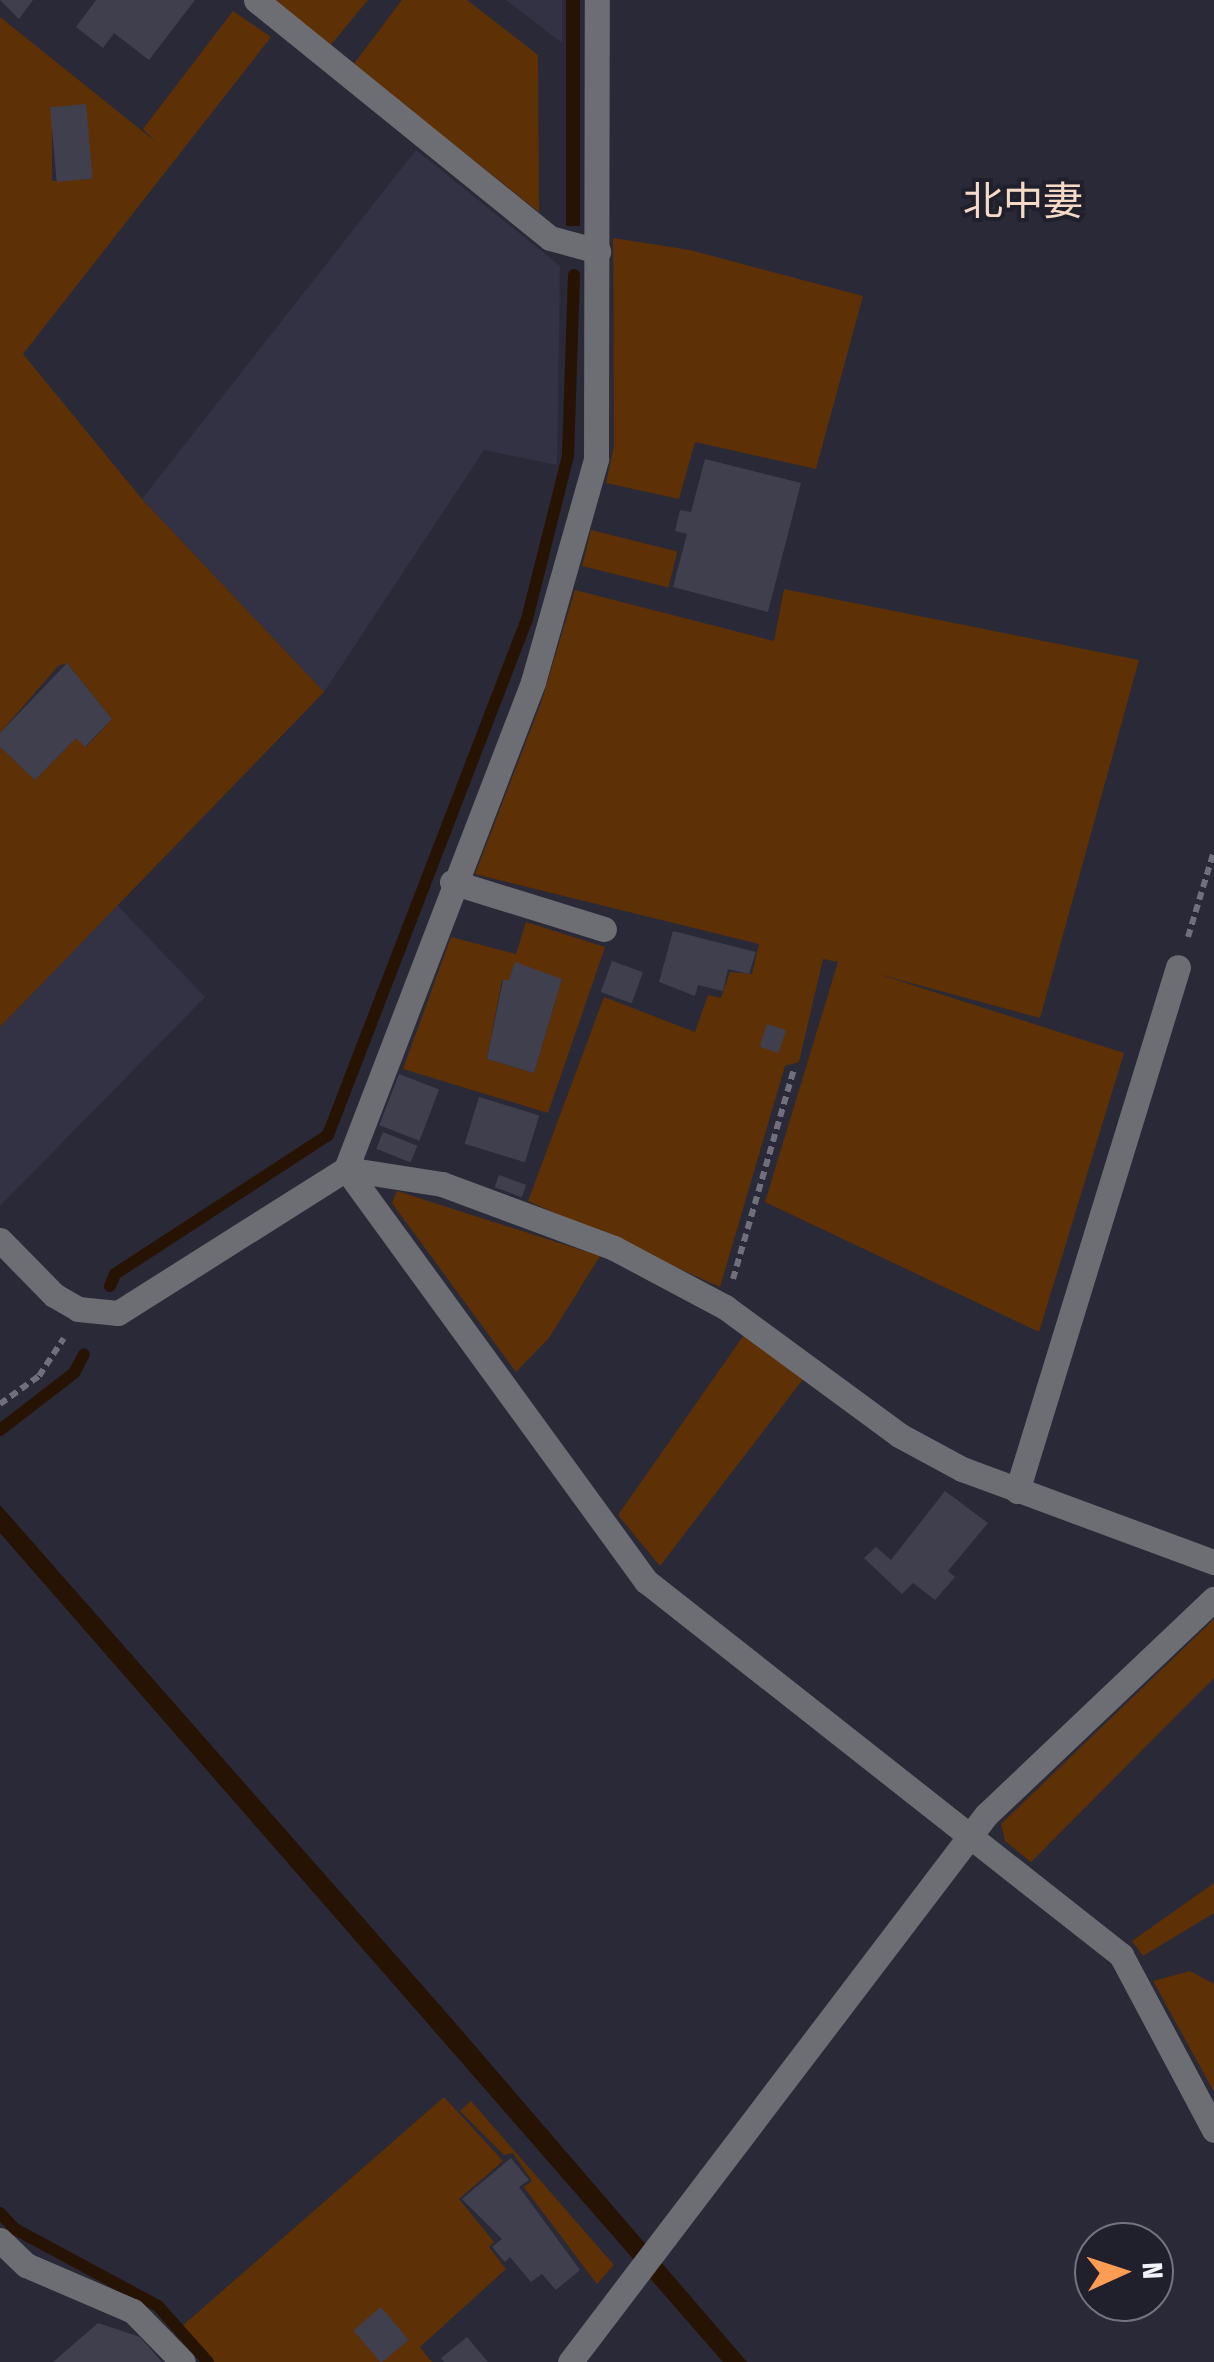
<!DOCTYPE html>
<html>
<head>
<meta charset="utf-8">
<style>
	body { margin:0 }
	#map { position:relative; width:1214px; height:2362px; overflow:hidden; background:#2a2937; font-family:"Fira Sans Condensed","Noto Sans JP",sans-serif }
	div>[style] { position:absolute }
	.built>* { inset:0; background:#333245 }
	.green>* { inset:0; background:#5e3005; transform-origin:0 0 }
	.water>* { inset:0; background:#271304; transform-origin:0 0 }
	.stream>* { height:12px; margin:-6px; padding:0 6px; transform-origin:6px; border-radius:6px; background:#271304 }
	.building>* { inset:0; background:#403f4e; transform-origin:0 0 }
	.path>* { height:6px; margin-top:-3px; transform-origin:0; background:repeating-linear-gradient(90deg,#706f7b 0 8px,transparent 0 13px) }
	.minor>* { height:25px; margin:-12.5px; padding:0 12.5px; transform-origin:12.5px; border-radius:12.5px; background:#6d6d74 }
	span { translate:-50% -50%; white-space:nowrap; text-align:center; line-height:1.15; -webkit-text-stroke:8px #20202d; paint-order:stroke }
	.quarter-label { font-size:40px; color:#f5dac7 }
	.north { position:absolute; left:1074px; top:2222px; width:100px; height:100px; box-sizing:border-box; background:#20202d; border:2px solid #74747f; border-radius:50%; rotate:87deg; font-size:28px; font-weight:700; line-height:40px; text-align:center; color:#f2f2fb }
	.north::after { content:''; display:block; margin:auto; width:35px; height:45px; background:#fc9d53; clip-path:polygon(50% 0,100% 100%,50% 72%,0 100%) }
</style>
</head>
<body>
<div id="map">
	<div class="built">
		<div style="clip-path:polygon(506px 0,562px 0,562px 43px)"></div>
		<div style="clip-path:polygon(416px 150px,560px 266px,557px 465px,484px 450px,324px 692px,142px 499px)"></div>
		<div style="clip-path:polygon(117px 905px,205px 997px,0 1206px,0 1027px)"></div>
	</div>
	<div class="green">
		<div style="clip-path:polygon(271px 0,368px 0,329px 47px)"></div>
		<div style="clip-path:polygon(402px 0,467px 0,538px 55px,539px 212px,353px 65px)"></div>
		<div style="clip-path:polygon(evenodd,233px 11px,271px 37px,23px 354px,142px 499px,324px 692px,0 1027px,0 747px,35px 780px,76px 738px,86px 747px,112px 719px,67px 663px,58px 666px,0 733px,0 17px,156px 142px,143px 129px,233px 11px,52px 130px,91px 179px,52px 181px,52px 130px)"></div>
		<div style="clip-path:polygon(613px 238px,690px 250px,863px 296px,816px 469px,695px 442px,679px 499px,606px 483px,614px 446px)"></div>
		<div style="left:591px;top:530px;width:89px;height:37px;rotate:14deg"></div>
		<div style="clip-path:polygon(784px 589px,1139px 660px,1040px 1018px,878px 974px,1124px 1053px,1039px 1332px,765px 1202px,838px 962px,823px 959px,799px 1062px,785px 1066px,720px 1287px,528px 1201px,604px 997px,695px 1032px,708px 995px,721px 998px,730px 972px,752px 974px,759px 944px,475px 874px,541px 703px,575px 590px,774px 641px)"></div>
		<div style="clip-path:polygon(evenodd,526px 922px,605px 947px,548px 1113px,403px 1069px,451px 937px,516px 954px,526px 922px,515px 963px,562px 979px,534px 1073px,487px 1059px,502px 980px,509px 980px,515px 963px)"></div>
		<div style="clip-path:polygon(397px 1191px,600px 1256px,549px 1338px,516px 1372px,392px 1203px)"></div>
		<div style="clip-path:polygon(744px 1335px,804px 1378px,660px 1566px,618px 1515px)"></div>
		<div style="clip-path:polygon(1214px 1619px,1214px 1678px,1031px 1862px,1005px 1841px,1001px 1824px)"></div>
		<div style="clip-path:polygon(1214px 1883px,1214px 1913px,1143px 1956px,1132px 1941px)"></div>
		<div style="clip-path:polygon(1190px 1971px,1214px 1984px,1214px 2092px,1153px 1981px)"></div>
		<div style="clip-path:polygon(444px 2097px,503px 2161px,459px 2199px,494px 2242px,489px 2247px,506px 2269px,420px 2347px,432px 2362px,211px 2362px,180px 2328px)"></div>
		<div style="clip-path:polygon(471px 2101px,614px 2265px,597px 2284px,524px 2187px,532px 2181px,513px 2153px,504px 2155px,460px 2111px)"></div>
	</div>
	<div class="water">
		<div style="left:566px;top:0;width:14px;height:226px"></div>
		<div style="clip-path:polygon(0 1505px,451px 2018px,747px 2362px,723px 2362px,0 1533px)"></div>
	</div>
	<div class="stream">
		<div style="left:110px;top:1286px;width:13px;rotate:-67deg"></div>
		<div style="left:115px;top:1274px;width:254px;rotate:-33.1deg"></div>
		<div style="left:328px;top:1135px;width:553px;rotate:-68.91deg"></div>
		<div style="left:527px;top:619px;width:168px;rotate:-75.9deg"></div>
		<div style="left:568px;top:456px;width:181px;rotate:-88.1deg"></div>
		<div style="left:0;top:1430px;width:93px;rotate:-37.6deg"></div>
		<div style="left:74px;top:1373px;width:21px;rotate:-62deg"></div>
		<div style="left:0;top:2213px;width:22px;rotate:47deg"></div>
		<div style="left:15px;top:2229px;width:162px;rotate:28.3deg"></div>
		<div style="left:158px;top:2306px;width:75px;rotate:48.2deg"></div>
	</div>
	<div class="building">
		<div style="clip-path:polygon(0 0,33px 0,19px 19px)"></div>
		<div style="clip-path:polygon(96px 0,195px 0,149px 60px,114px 33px,103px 48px,76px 27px)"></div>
		<div style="left:86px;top:104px;width:75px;height:36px;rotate:85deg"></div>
		<div style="clip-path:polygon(705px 459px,801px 483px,768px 612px,673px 587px,687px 534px,675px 531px,680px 510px,691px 512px)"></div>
		<div style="clip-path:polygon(67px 663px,112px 719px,85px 747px,76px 738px,35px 780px,0 747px,0 733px)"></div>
		<div style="clip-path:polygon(673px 931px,756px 952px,749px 974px,728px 969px,723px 991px,698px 985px,695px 996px,659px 982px)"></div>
		<div style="left:612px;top:961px;width:33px;height:33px;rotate:20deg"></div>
		<div style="clip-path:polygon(515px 962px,562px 979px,534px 1073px,487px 1059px,503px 980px,509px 980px)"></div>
		<div style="left:767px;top:1024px;width:20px;height:24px;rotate:18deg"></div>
		<div style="left:399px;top:1074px;width:43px;height:55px;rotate:21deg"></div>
		<div style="left:479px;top:1097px;width:63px;height:49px;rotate:17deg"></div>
		<div style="left:383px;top:1132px;width:37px;height:18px;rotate:22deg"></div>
		<div style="left:499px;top:1175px;width:29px;height:13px;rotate:20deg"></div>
		<div style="clip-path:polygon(945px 1491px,988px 1523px,948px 1571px,955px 1577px,935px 1600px,913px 1583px,902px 1594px,864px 1558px,876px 1547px,891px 1560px)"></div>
		<div style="clip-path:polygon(511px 2158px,529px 2180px,519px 2187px,580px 2270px,556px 2290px,542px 2274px,531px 2282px,510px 2257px,505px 2262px,492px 2247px,502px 2239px,462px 2199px)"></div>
		<div style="left:381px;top:2307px;width:43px;height:36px;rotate:50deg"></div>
		<div style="clip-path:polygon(98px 2323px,140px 2337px,162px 2362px,53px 2362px)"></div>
		<div style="clip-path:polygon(467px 2337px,488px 2362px,444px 2362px,441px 2358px)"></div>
	</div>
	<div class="path">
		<div style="left:1188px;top:937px;width:90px;rotate:-73.2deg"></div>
		<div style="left:733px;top:1279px;width:219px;rotate:-73.8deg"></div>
		<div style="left:0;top:1404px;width:48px;rotate:-35.7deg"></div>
		<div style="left:39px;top:1376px;width:45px;rotate:-56.7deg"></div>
	</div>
	<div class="minor">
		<div style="left:256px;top:0;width:378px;rotate:39deg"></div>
		<div style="left:550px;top:238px;width:50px;rotate:15.2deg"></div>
		<div style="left:452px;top:882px;width:159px;rotate:17.2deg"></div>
		<div style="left:346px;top:1169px;width:510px;rotate:53.94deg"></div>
		<div style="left:646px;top:1581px;width:605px;rotate:38.22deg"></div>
		<div style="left:1121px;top:1955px;width:198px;rotate:62deg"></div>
		<div style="left:346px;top:1169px;width:97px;rotate:8.9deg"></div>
		<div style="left:442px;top:1184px;width:184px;rotate:20.4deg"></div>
		<div style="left:614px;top:1248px;width:126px;rotate:28deg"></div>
		<div style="left:725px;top:1307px;width:216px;rotate:36.3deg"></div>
		<div style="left:899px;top:1435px;width:72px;rotate:28.4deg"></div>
		<div style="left:962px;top:1469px;width:269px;rotate:20.3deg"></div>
		<div style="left:0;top:1240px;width:77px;rotate:45.5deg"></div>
		<div style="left:54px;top:1295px;width:28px;rotate:30deg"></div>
		<div style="left:78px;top:1309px;width:40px;rotate:5.7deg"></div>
		<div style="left:118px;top:1313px;width:270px;rotate:-32.3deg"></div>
		<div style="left:346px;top:1169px;width:522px;rotate:-68.99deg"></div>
		<div style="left:533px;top:682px;width:232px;rotate:-74.2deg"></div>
		<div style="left:596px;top:459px;width:459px;rotate:-89.9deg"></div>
		<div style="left:1017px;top:1491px;width:548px;rotate:-72.92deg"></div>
		<div style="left:0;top:2240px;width:36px;rotate:44deg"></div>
		<div style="left:26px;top:2265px;width:116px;rotate:23.3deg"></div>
		<div style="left:133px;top:2311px;width:71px;rotate:45.6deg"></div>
		<div style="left:570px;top:2362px;width:687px;rotate:-52.75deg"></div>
		<div style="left:986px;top:1815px;width:314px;rotate:-43.5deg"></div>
	</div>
	<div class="quarter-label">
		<span style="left:1023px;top:202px">北中妻</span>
	</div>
	<div class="north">N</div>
</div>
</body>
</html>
